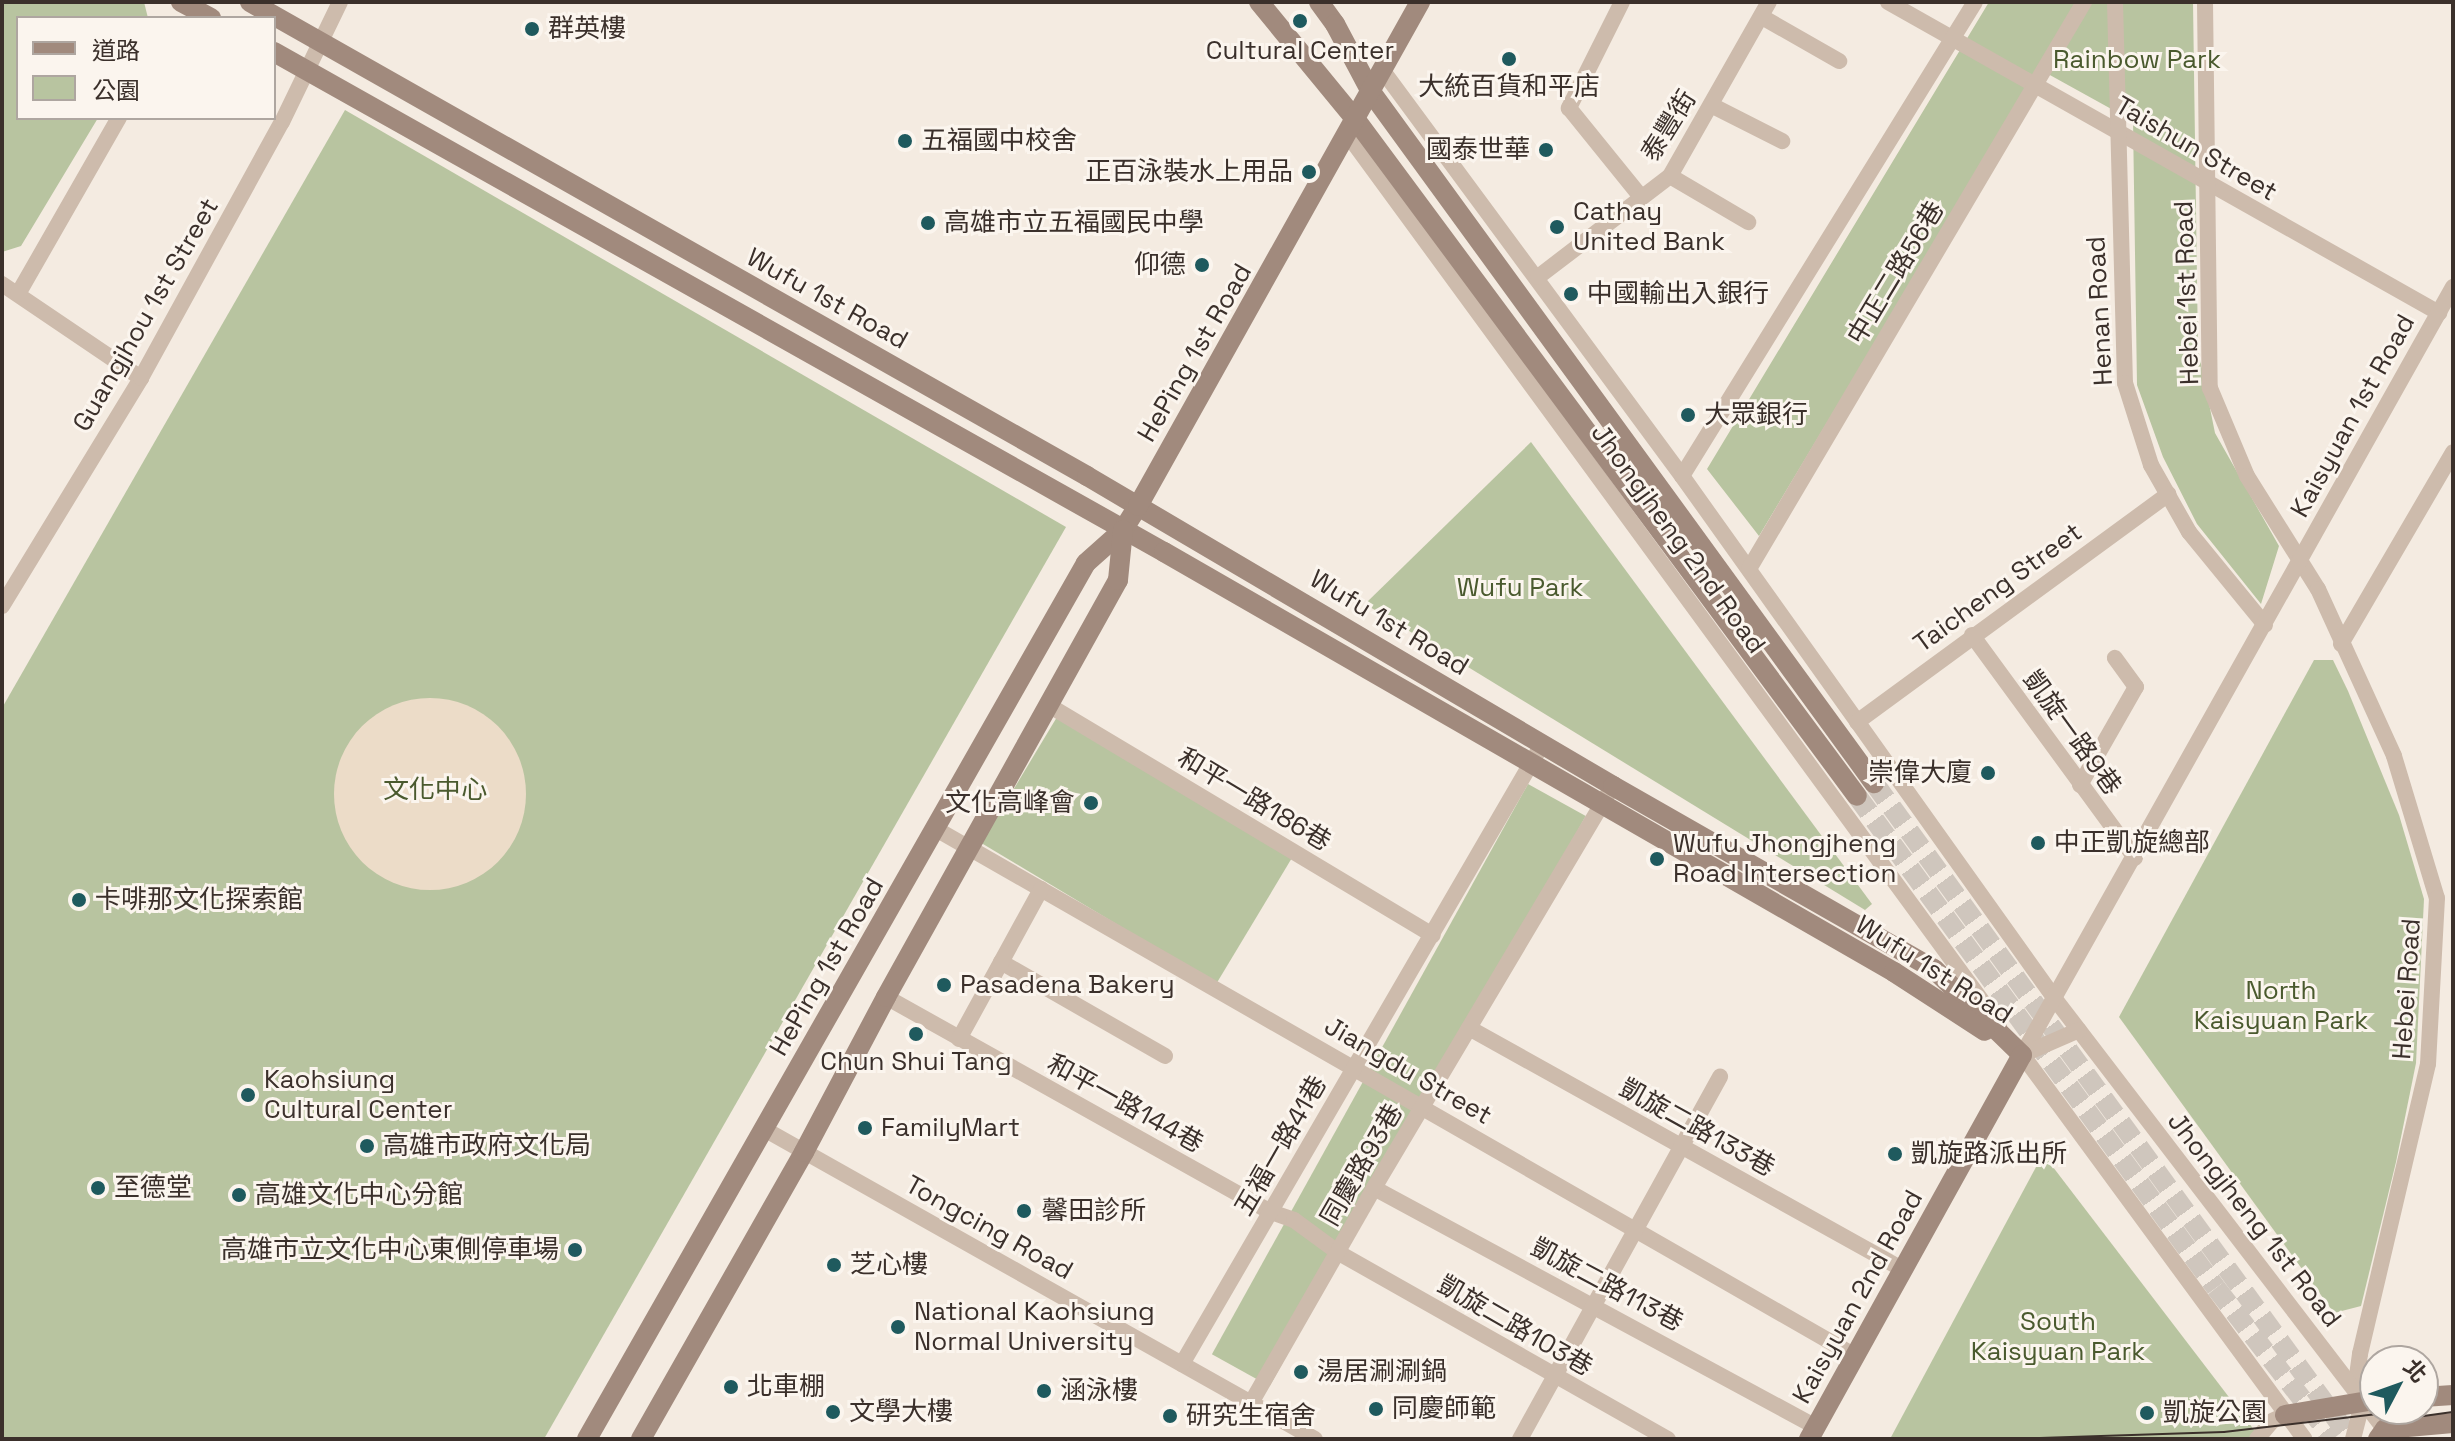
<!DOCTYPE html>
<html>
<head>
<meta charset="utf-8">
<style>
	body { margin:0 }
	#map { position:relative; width:2455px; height:1441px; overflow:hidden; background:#f4ebe1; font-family:"Space Grotesk","Noto Sans TC",sans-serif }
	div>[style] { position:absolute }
	.green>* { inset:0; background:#b8c4a0; transform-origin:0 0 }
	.plaza>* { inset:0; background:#ecdcc8 }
	.round { border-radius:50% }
	.secondary-tunnel>* { height:20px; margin-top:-10px; transform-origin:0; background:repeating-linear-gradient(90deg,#cfc6bd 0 20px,transparent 0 30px) }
	.street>* { height:16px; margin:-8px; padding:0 8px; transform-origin:8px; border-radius:8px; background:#cdbbac }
	.secondary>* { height:20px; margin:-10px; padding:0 10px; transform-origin:10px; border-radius:10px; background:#a18a7d }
	.tram>* { height:2px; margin:-1px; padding:0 1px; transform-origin:1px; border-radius:1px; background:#3b302b }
	.dots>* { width:22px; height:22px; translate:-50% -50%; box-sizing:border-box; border:4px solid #fbf5ee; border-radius:50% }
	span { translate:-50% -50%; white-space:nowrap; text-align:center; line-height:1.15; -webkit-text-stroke:6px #fbf5ee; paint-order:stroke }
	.poi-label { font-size:26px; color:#3b302b }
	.left { translate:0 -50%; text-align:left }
	.right { translate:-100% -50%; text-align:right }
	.park-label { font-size:26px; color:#4a5a2e }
	.street-label { font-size:26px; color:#3b302b }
	.frame { position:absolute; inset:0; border:4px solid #3b302b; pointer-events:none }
	.legend { position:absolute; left:16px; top:16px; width:260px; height:104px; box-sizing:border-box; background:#fbf5ee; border:2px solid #aea6a0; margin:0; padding:10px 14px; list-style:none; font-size:24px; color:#3b302b }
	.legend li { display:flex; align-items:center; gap:16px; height:40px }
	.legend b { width:40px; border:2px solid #aea6a0 }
	.north { position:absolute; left:2359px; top:1345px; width:80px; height:80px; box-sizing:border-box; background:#fbf5ee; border:2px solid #aea6a0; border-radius:50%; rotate:49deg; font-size:22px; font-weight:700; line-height:32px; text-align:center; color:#3b302b }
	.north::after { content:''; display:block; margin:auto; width:28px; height:36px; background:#1f5a5e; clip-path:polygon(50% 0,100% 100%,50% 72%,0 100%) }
</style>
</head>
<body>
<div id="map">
	<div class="green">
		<div style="clip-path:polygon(2px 2px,144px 2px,148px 18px,18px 18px,18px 118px,98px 118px,21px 246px,2px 252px)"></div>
		<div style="clip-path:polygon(1989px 2px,2193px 2px,2198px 349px,2215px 433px,2279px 546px,2261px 604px,2197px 524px,2163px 457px,2137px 385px,2133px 121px,2039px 69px,1759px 536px,1707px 469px)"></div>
		<div style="clip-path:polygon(345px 110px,1066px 527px,544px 1439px,2px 1439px,2px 708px)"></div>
		<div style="clip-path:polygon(1531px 442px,1872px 904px,1865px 910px,1365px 604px)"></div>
		<div style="clip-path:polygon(2314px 660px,2333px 660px,2348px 691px,2399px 815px,2424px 899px,2416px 1063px,2396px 1162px,2361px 1306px,2334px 1313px,2119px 1017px)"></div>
		<div style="left:1057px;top:717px;width:274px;height:147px;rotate:31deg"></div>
		<div style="left:1528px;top:784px;width:66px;height:652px;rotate:29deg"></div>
		<div style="clip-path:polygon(2043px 1154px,2261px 1439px,1890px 1439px)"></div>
	</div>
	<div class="plaza">
		<div class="round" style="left:334px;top:698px;width:192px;height:192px"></div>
	</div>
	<div class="secondary-tunnel">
		<div style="left:1874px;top:783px;width:811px;rotate:53.98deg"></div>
		<div style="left:1857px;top:796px;width:609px;rotate:53.88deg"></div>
		<div style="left:2216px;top:1288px;width:191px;rotate:52.2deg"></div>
	</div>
	<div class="street">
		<div style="left:1622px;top:2px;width:119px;rotate:116.6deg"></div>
		<div style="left:1569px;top:108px;width:114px;rotate:51deg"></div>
		<div style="left:1888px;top:2px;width:633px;rotate:29.44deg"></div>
		<div style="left:2115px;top:2px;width:381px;rotate:88.5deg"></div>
		<div style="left:2125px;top:383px;width:86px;rotate:72.4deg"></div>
		<div style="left:2151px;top:465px;width:77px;rotate:60.4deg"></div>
		<div style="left:2189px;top:532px;width:120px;rotate:50.7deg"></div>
		<div style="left:2205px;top:2px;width:386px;rotate:89.3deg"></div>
		<div style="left:2210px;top:388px;width:95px;rotate:67.2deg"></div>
		<div style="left:2247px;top:476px;width:133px;rotate:57.9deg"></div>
		<div style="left:2318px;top:589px;width:183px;rotate:65.5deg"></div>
		<div style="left:2394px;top:756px;width:148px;rotate:73.2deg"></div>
		<div style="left:2437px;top:898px;width:166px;rotate:93.1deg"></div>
		<div style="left:2428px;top:1064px;width:298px;rotate:103.2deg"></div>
		<div style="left:2360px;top:1354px;width:22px;rotate:98deg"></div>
		<div style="left:2357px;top:1376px;width:25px;rotate:76deg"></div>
		<div style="left:2363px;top:1400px;width:40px;rotate:104.4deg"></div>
		<div style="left:1762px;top:17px;width:89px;rotate:29.7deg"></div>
		<div style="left:1383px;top:71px;width:503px;rotate:53.56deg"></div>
		<div style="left:1682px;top:476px;width:642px;rotate:54.5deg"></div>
		<div style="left:2055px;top:999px;width:554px;rotate:52.55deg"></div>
		<div style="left:1711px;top:105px;width:80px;rotate:26.9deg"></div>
		<div style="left:1348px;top:135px;width:1102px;rotate:53.79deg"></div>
		<div style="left:1670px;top:176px;width:91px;rotate:30.5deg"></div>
		<div style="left:1538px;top:277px;width:166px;rotate:-37.4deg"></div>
		<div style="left:1670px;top:176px;width:200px;rotate:-60.4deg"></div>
		<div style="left:2px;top:284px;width:168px;rotate:34.1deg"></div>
		<div style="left:18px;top:294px;width:203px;rotate:-60.2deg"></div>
		<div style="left:1682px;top:476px;width:557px;rotate:-58.28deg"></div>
		<div style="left:1749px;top:569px;width:659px;rotate:-59.42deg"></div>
		<div style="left:2px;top:606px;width:267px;rotate:-58.6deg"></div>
		<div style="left:141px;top:378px;width:292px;rotate:-61.2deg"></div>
		<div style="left:282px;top:122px;width:133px;rotate:-64.2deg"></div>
		<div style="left:1972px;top:635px;width:276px;rotate:53.8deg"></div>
		<div style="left:2341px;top:644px;width:222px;rotate:-59.7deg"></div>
		<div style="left:1050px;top:706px;width:446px;rotate:30.9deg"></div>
		<div style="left:1857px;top:722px;width:386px;rotate:-36.2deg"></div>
		<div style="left:2080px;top:785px;width:113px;rotate:-60.3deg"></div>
		<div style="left:2136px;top:687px;width:36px;rotate:-126deg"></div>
		<div style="left:936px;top:829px;width:1059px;rotate:29.83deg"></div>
		<div style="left:1001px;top:962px;width:189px;rotate:29.8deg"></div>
		<div style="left:886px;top:997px;width:441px;rotate:29.2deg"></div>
		<div style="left:1271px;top:1212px;width:24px;rotate:19deg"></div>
		<div style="left:1294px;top:1220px;width:56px;rotate:36.3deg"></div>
		<div style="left:1339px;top:1253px;width:378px;rotate:29.5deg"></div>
		<div style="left:1469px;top:1028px;width:497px;rotate:29.1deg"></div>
		<div style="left:959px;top:1039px;width:171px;rotate:-61.3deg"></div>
		<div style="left:2018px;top:1049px;width:484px;rotate:53.7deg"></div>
		<div style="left:2022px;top:1055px;width:881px;rotate:-60.7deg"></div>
		<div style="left:2022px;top:1055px;width:62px;rotate:-23.7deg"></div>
		<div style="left:764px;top:1129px;width:632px;rotate:29.36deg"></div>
		<div style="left:1374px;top:1188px;width:502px;rotate:28.4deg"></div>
		<div style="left:1182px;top:1364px;width:707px;rotate:-59.84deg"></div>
		<div style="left:1251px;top:1403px;width:248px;rotate:-60.2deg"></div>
		<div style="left:1374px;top:1188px;width:458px;rotate:-59.3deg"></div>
		<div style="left:1520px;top:1439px;width:414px;rotate:-61.1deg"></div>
		<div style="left:2257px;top:1439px;width:23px;rotate:-50deg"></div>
		<div style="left:2272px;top:1421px;width:14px;rotate:-25deg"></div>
	</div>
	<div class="secondary">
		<div style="left:181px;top:2px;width:34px;rotate:28deg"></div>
		<div style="left:250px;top:2px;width:962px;rotate:29.52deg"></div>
		<div style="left:1087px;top:476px;width:611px;rotate:30.51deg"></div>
		<div style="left:1613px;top:786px;width:369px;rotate:29.7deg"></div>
		<div style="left:1934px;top:969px;width:123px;rotate:44.3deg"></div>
		<div style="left:1259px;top:2px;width:153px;rotate:50.6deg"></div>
		<div style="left:1356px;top:120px;width:841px;rotate:53.46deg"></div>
		<div style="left:1319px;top:2px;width:27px;rotate:54deg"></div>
		<div style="left:1335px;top:24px;width:77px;rotate:62.1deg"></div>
		<div style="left:1371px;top:92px;width:855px;rotate:53.95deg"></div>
		<div style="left:274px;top:52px;width:1021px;rotate:29.33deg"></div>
		<div style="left:1164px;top:552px;width:842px;rotate:29.91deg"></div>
		<div style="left:1894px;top:972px;width:108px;rotate:33deg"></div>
		<div style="left:2423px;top:1397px;width:30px;rotate:-4deg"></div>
		<div style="left:2285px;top:1415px;width:91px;rotate:-9.5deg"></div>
		<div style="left:587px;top:1439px;width:1008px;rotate:-60.33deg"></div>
		<div style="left:1086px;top:563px;width:50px;rotate:-41.7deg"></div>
		<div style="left:1123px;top:530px;width:28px;rotate:-58deg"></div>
		<div style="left:1138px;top:506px;width:578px;rotate:-60.77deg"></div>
		<div style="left:641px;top:1439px;width:330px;rotate:-60.4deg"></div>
		<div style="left:804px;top:1152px;width:175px;rotate:-62.1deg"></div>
		<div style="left:886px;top:997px;width:477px;rotate:-60.9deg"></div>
		<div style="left:1118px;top:580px;width:50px;rotate:-84.3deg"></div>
		<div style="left:1809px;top:1439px;width:439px;rotate:-61deg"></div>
		<div style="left:2378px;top:1439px;width:12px;rotate:-55deg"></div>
		<div style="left:2385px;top:1429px;width:68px;rotate:-5deg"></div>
	</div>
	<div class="tram">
		<div style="left:2409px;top:1418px;width:44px;rotate:-7.8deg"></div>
		<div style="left:1929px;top:1439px;width:55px"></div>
		<div style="left:2010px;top:1439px;width:214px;rotate:-1.9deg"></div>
		<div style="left:2224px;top:1432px;width:197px;rotate:-6.7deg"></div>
	</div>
	<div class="dots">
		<div style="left:1300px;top:21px;background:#1f5a5e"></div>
		<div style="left:532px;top:29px;background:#1f5a5e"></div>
		<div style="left:1509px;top:59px;background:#1f5a5e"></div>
		<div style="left:905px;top:141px;background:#1f5a5e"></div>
		<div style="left:1546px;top:150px;background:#1f5a5e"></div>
		<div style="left:1309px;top:172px;background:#1f5a5e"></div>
		<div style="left:928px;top:223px;background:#1f5a5e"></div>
		<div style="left:1557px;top:227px;background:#1f5a5e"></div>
		<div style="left:1202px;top:265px;background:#1f5a5e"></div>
		<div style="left:1571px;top:294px;background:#1f5a5e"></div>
		<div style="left:1688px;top:415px;background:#1f5a5e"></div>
		<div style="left:1988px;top:773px;background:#1f5a5e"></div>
		<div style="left:1091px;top:803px;background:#1f5a5e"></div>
		<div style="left:2038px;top:843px;background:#1f5a5e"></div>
		<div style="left:1657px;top:859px;background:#1f5a5e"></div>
		<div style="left:79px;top:900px;background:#1f5a5e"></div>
		<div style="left:944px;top:985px;background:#1f5a5e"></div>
		<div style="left:916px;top:1034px;background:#1f5a5e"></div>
		<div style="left:248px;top:1095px;background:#1f5a5e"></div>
		<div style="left:865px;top:1128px;background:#1f5a5e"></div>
		<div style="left:367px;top:1146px;background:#1f5a5e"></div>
		<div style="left:1895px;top:1154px;background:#1f5a5e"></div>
		<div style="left:98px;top:1188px;background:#1f5a5e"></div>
		<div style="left:239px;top:1195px;background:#1f5a5e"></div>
		<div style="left:1024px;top:1211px;background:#1f5a5e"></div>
		<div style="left:575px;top:1250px;background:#1f5a5e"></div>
		<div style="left:834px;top:1265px;background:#1f5a5e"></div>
		<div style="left:898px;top:1327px;background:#1f5a5e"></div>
		<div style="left:1301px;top:1372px;background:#1f5a5e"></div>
		<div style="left:731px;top:1387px;background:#1f5a5e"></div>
		<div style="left:1044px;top:1391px;background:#1f5a5e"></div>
		<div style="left:1376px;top:1409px;background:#1f5a5e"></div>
		<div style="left:833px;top:1412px;background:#1f5a5e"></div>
		<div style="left:2147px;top:1413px;background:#1f5a5e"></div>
		<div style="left:1170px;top:1416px;background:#1f5a5e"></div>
	</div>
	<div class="poi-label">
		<span class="left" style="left:548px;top:29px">群英樓</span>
		<span style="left:1300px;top:51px">Cultural Center</span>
		<span style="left:1509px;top:87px">大統百貨和平店</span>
		<span class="left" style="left:921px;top:141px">五福國中校舍</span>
		<span class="right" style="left:1530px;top:150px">國泰世華</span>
		<span class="right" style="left:1293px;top:172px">正百泳裝水上用品</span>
		<span class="left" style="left:1573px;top:227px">Cathay<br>United Bank</span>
		<span class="left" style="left:944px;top:223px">高雄市立五福國民中學</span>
		<span class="right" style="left:1186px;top:265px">仰德</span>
		<span class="left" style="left:1587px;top:294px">中國輸出入銀行</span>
		<span class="left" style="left:1704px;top:415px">大眾銀行</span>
		<span class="right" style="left:1972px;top:773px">崇偉大廈</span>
		<span class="right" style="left:1075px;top:803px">文化高峰會</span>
		<span class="left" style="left:2054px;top:843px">中正凱旋總部</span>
		<span class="left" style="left:1673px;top:859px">Wufu Jhongjheng<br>Road Intersection</span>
		<span class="left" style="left:95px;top:900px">卡啡那文化探索館</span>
		<span class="left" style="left:960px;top:985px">Pasadena Bakery</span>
		<span style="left:916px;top:1062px">Chun Shui Tang</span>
		<span class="left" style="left:264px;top:1095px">Kaohsiung<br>Cultural Center</span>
		<span class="left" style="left:881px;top:1128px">FamilyMart</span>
		<span class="left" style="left:383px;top:1146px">高雄市政府文化局</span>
		<span class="left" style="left:1911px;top:1154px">凱旋路派出所</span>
		<span class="left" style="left:114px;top:1188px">至德堂</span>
		<span class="left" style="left:255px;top:1195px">高雄文化中心分館</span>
		<span class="left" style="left:1042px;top:1211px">馨田診所</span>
		<span class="right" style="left:559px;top:1250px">高雄市立文化中心東側停車場</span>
		<span class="left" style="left:850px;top:1265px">芝心樓</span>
		<span class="left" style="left:914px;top:1327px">National Kaohsiung<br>Normal University</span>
		<span class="left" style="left:1317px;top:1372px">湯居涮涮鍋</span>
		<span class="left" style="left:747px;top:1387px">北車棚</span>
		<span class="left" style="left:1060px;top:1391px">涵泳樓</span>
		<span class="left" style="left:1392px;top:1409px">同慶師範</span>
		<span class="left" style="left:849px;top:1412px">文學大樓</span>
		<span class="left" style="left:2163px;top:1413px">凱旋公園</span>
		<span class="left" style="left:1186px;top:1416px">研究生宿舍</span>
	</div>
	<div class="park-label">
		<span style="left:2137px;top:60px">Rainbow Park</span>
		<span style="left:1520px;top:588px">Wufu Park</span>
		<span style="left:435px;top:790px">文化中心</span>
		<span style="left:2281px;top:1006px">North<br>Kaisyuan Park</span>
		<span style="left:2058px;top:1337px">South<br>Kaisyuan Park</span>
	</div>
	<div class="street-label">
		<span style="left:1669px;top:126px;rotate:-58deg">泰豐街</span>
		<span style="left:2196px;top:149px;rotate:30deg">Taishun Street</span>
		<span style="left:1896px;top:273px;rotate:-59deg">中正二路56巷</span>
		<span style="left:2187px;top:293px;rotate:-92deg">Hebei 1st Road</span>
		<span style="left:827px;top:299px;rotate:29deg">Wufu 1st Road</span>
		<span style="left:2100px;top:311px;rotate:-93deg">Henan Road</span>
		<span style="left:146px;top:315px;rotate:-60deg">Guangjhou 1st Street</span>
		<span style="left:1195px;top:353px;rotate:-60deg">HePing 1st Road</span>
		<span style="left:2353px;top:416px;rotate:-61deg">Kaisyuan 1st Road</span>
		<span style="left:1678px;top:539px;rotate:54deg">Jhongjheng 2nd Road</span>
		<span style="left:1998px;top:588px;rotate:-36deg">Taicheng Street</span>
		<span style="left:1389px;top:623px;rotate:31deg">Wufu 1st Road</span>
		<span style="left:2072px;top:733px;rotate:54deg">凱旋一路9巷</span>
		<span style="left:1254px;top:800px;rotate:31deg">和平一路186巷</span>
		<span style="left:827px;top:967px;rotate:-60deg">HePing 1st Road</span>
		<span style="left:1934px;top:970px;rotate:32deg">Wufu 1st Road</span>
		<span style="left:2407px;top:989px;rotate:-86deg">Hebei Road</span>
		<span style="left:1408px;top:1071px;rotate:30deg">Jiangdu Street</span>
		<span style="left:1125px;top:1104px;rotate:29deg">和平一路144巷</span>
		<span style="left:1697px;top:1128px;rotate:29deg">凱旋二路133巷</span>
		<span style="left:1281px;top:1146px;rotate:-60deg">五福一路41巷</span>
		<span style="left:1362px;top:1165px;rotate:-60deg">同慶路93巷</span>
		<span style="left:2254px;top:1220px;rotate:52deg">Jhongjheng 1st Road</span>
		<span style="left:989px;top:1228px;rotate:29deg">Tongcing Road</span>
		<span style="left:1607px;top:1285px;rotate:28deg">凱旋二路113巷</span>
		<span style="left:1858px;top:1297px;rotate:-61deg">Kaisyuan 2nd Road</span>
		<span style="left:1515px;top:1326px;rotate:30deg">凱旋二路103巷</span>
	</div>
	<div class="frame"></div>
	<ul class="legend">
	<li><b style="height:10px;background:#a18a7d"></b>道路</li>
	<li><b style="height:22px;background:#b8c4a0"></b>公園</li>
	</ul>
	<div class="north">北</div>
</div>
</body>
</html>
